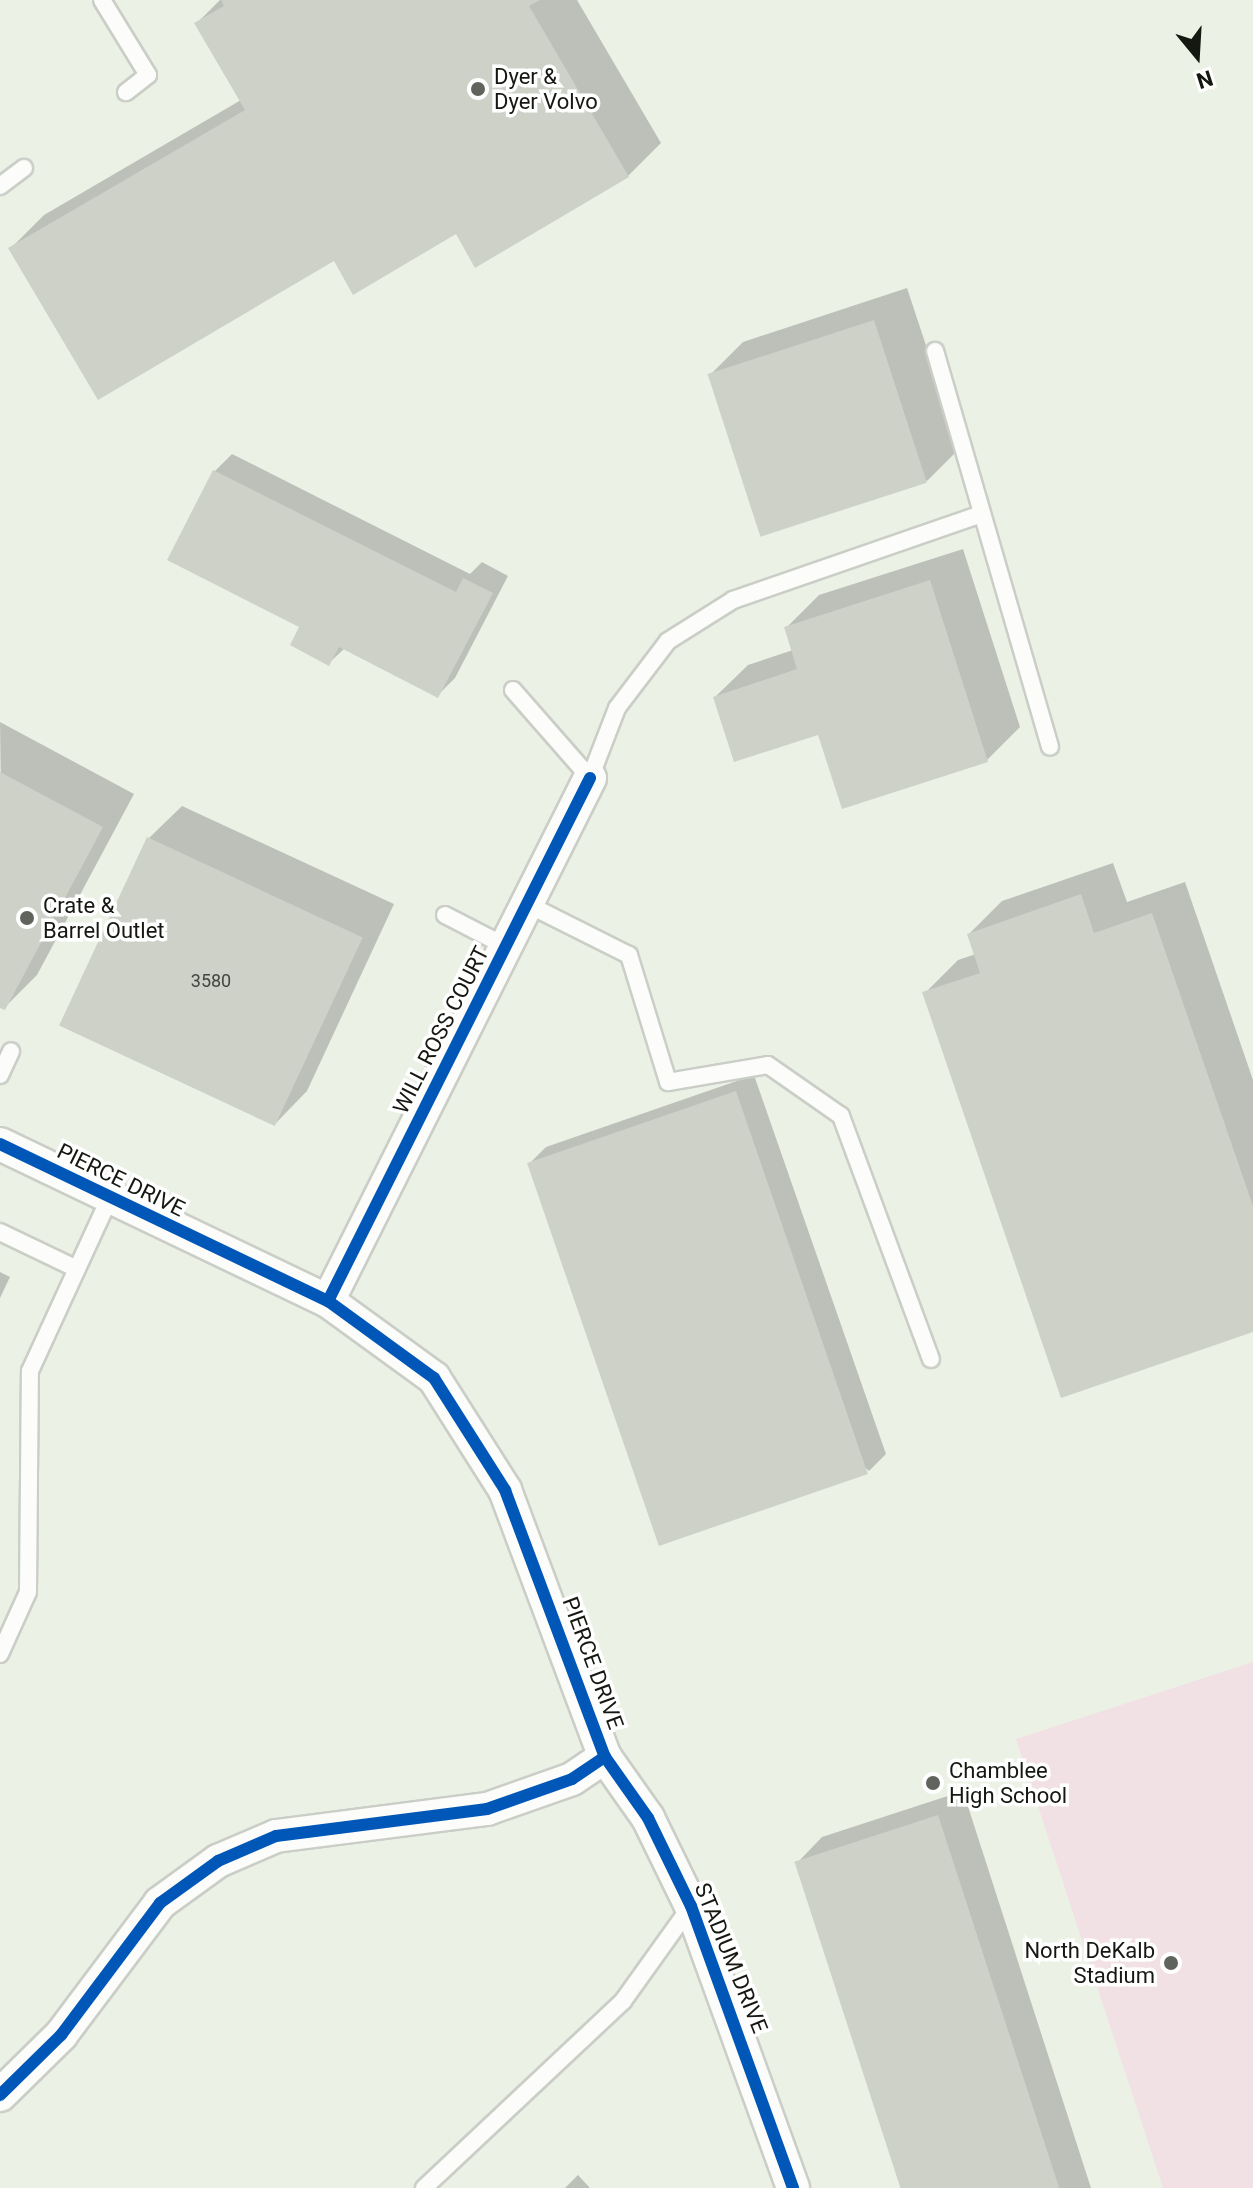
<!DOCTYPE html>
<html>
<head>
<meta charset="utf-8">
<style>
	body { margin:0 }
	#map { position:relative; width:1253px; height:2188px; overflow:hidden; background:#ecf1e6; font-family:Roboto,sans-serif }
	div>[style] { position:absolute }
	.green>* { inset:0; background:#f1e1e4 }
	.shadow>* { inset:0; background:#0003 }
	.building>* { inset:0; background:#cdd1c8; transform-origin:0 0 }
	.roads { filter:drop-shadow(2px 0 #cacec6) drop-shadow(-2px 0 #cacec6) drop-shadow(0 2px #cacec6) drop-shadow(0 -2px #cacec6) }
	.service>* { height:16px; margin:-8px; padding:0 8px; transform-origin:8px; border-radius:8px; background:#fcfdfb }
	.minor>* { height:32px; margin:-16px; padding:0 16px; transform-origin:16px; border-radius:16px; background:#fcfdfb }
	.cycleway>* { height:12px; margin:-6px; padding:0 6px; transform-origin:6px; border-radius:6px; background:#0057b8 }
	.dots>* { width:22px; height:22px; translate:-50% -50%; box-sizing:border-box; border:4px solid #fff; border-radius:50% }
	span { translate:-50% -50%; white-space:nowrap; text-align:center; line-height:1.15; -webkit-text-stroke:7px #fff; paint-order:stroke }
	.number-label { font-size:18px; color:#43463f }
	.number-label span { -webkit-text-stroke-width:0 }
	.poi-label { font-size:22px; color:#151811 }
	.left { translate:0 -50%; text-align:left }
	.right { translate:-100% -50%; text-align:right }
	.street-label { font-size:22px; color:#151811 }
	.north { position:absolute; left:1157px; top:16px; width:80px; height:80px; -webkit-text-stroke:6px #fff; paint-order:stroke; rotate:162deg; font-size:22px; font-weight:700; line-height:32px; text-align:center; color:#151811 }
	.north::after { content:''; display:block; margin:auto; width:28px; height:36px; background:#151811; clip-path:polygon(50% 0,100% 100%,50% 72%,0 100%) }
</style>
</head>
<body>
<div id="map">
	<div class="green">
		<div style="clip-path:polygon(1253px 1662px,1253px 2188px,1163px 2188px,1016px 1739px)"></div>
	</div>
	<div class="shadow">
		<div style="clip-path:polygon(220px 0,577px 0,661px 143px,628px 176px,457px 232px,11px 248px,44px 215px,241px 100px,197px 23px)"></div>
		<div style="clip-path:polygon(907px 288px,960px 448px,927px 481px,710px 375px,743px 342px)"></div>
		<div style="clip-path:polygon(232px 454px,470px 574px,482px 562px,508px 576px,455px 678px,438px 695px,345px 648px,329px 663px,302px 626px,170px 559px,215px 471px)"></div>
		<div style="clip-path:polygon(963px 549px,1020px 727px,987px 760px,843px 806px,819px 732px,715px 697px,748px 665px,793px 650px,786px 628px,819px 595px)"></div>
		<div style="clip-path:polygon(0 722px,134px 794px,37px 975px,4px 1008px)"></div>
		<div style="clip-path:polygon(182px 806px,394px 904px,307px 1091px,275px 1124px,149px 838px)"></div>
		<div style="clip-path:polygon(1113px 863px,1127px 902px,1185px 882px,1253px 1080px,1253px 1330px,925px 993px,958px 960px,976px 954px,969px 934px,1002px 901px)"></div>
		<div style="clip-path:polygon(754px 1075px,886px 1454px,869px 1471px,529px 1164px,546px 1147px)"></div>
		<div style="clip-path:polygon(0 1272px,10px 1277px,0 1298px)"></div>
		<div style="clip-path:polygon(963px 1791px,1091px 2188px,902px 2188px,797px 1863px,822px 1837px)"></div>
		<div style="clip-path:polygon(578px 2175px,590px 2188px,565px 2188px)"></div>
	</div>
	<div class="building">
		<div style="clip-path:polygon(221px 0,540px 0,529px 6px,629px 177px,475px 268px,456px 234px,353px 295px,334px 261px,98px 400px,8px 248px,245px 110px,194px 23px,224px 6px)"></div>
		<div style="left:874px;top:320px;width:171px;height:175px;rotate:72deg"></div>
		<div style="clip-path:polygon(213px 470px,456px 592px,463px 578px,493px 593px,438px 698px,339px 647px,329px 666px,290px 645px,299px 627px,167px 560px)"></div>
		<div style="clip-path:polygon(930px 580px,988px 762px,842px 809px,818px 735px,734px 762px,713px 697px,797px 669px,784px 627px)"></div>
		<div style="clip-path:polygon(0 772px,103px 827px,5px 1010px,0 1008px)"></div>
		<div style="left:147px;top:837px;width:238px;height:208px;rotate:25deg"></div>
		<div style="clip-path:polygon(1081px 894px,1094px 933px,1152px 913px,1253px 1206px,1253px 1332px,1061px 1398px,922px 992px,980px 973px,967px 934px)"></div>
		<div style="left:736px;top:1091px;width:405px;height:221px;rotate:71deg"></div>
		<div style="left:938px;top:1815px;width:392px;height:151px;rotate:72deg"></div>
	</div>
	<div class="roads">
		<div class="service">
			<div style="left:102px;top:0;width:88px;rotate:58.5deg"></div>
			<div style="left:148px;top:75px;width:28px;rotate:142deg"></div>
			<div style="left:0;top:186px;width:30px;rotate:-37deg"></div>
			<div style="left:935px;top:351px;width:412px;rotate:73.8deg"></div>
			<div style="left:513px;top:690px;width:117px;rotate:48.8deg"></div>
			<div style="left:590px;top:778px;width:75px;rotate:-68.9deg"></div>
			<div style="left:617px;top:708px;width:84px;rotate:-52.7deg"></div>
			<div style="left:668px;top:641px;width:77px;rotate:-32.2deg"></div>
			<div style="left:733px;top:600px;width:263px;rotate:-19.1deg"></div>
			<div style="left:527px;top:904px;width:114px;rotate:26.6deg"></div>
			<div style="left:629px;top:955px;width:133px;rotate:72.9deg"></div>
			<div style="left:668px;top:1082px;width:101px;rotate:-9.6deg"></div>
			<div style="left:768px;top:1065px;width:89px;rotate:34.9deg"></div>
			<div style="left:841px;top:1116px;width:259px;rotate:69.7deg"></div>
			<div style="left:445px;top:915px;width:68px;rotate:27.3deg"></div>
			<div style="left:0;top:1075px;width:26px;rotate:-65deg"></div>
			<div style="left:0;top:1232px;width:85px;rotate:25.7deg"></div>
			<div style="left:0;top:1654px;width:68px;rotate:-65.7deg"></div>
			<div style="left:28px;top:1592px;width:221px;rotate:-89.5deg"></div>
			<div style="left:30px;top:1371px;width:192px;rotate:-65.3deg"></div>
			<div style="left:424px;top:2188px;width:273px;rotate:-43.2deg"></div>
			<div style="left:623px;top:2001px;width:117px;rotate:-54.4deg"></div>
		</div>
		<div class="minor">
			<div style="left:0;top:1144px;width:364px;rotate:25.6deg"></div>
			<div style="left:328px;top:1301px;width:131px;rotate:36deg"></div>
			<div style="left:434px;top:1378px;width:133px;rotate:57.6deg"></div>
			<div style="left:505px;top:1490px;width:285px;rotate:69.5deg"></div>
			<div style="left:605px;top:1757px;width:75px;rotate:54.8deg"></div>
			<div style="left:648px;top:1818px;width:98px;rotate:64deg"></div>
			<div style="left:691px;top:1906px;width:300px;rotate:70.1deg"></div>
			<div style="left:328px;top:1301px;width:585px;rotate:-63.39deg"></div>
			<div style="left:0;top:2095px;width:86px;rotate:-44.5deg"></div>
			<div style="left:61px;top:2035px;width:165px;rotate:-53.1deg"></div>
			<div style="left:160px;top:1903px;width:72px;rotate:-35.9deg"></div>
			<div style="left:218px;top:1861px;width:63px;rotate:-23.3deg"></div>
			<div style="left:276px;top:1836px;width:213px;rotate:-7.3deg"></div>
			<div style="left:487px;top:1809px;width:90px;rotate:-19.4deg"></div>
			<div style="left:572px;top:1779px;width:40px;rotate:-34deg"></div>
		</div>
	</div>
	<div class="cycleway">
		<div style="left:0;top:1144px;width:364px;rotate:25.6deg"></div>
		<div style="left:328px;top:1301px;width:131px;rotate:36deg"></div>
		<div style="left:434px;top:1378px;width:133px;rotate:57.6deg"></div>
		<div style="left:505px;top:1490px;width:285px;rotate:69.5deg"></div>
		<div style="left:605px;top:1757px;width:75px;rotate:54.8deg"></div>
		<div style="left:648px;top:1818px;width:98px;rotate:64deg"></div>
		<div style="left:691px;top:1906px;width:300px;rotate:70.1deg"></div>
		<div style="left:328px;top:1301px;width:585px;rotate:-63.39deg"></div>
		<div style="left:0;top:2095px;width:86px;rotate:-44.5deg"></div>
		<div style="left:61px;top:2035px;width:165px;rotate:-53.1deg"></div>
		<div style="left:160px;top:1903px;width:72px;rotate:-35.9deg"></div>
		<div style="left:218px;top:1861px;width:63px;rotate:-23.3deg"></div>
		<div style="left:276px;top:1836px;width:213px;rotate:-7.3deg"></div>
		<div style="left:487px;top:1809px;width:90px;rotate:-19.4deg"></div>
		<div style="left:572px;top:1779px;width:40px;rotate:-34deg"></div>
	</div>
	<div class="dots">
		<div style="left:478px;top:89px;background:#60645c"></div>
		<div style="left:27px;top:918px;background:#60645c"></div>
		<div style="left:933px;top:1783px;background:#60645c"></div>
		<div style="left:1171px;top:1963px;background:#60645c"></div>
	</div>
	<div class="number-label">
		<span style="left:211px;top:981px">3580</span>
	</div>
	<div class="poi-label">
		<span class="left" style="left:494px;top:89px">Dyer &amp;<br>Dyer Volvo</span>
		<span class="left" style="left:43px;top:918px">Crate &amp;<br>Barrel Outlet</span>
		<span class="left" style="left:949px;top:1783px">Chamblee<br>High School</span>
		<span class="right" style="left:1155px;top:1963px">North DeKalb<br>Stadium</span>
	</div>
	<div class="street-label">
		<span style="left:441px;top:1030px;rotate:-63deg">WILL ROSS COURT</span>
		<span style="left:121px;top:1180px;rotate:26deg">PIERCE DRIVE</span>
		<span style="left:593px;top:1663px;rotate:70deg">PIERCE DRIVE</span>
		<span style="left:731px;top:1958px;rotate:68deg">STADIUM DRIVE</span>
	</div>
	<div class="north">N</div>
</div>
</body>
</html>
